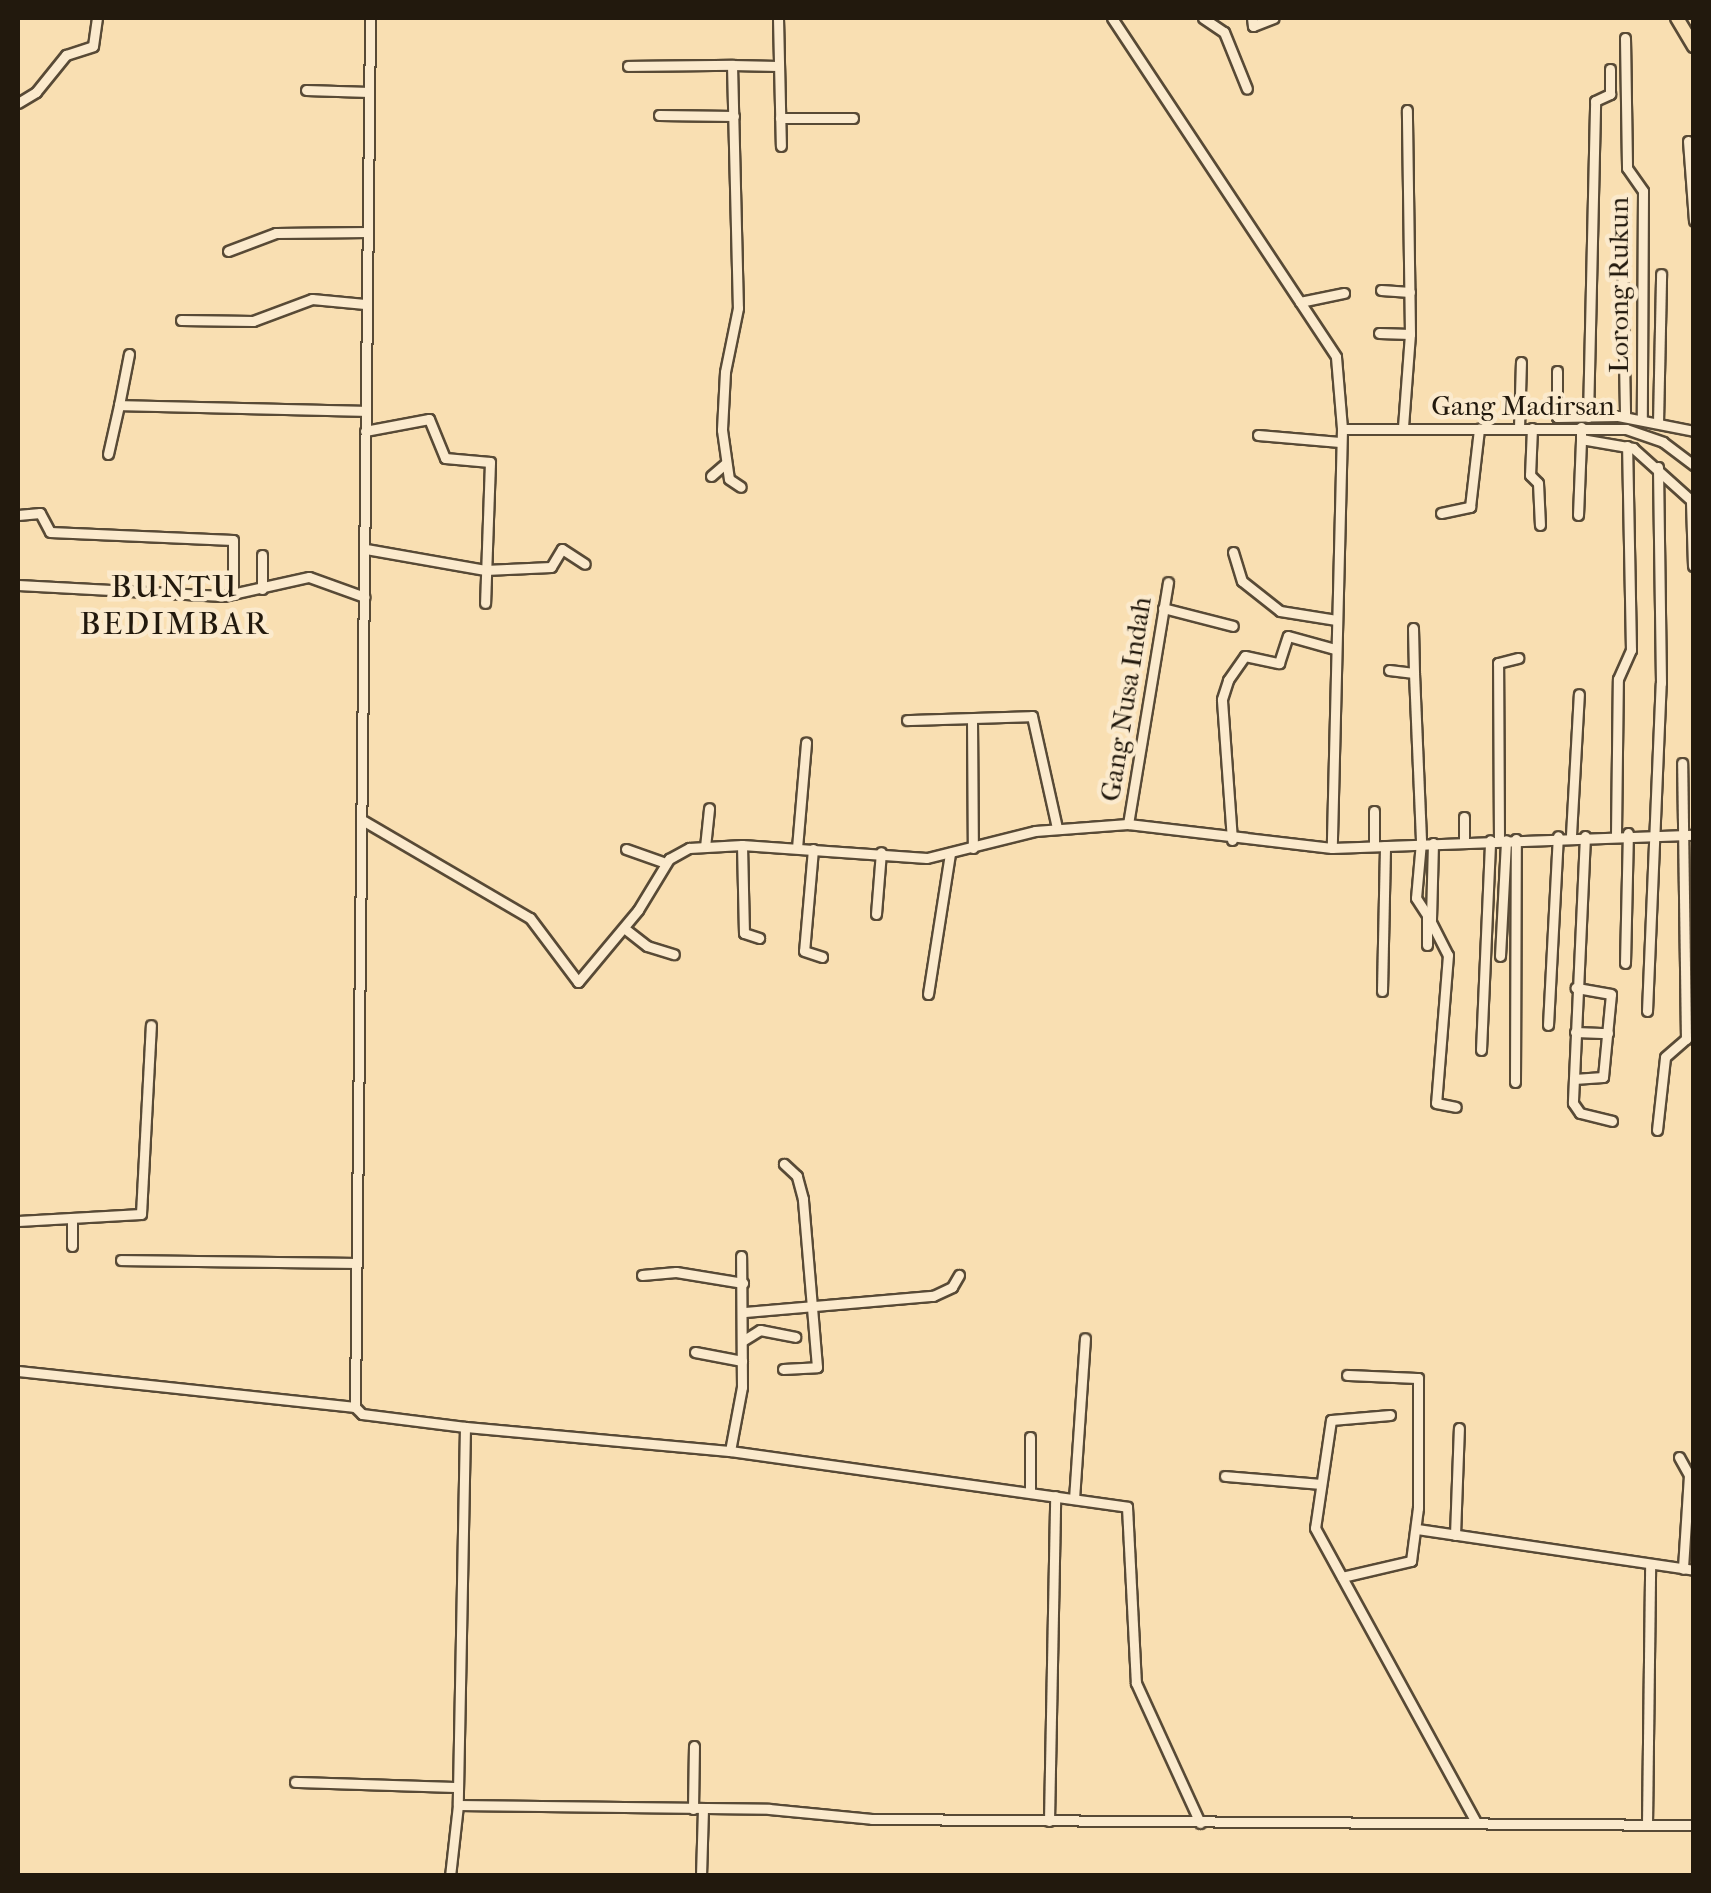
<!DOCTYPE html>
<html>
<head>
<meta charset="utf-8">
<style>
	body { margin:0 }
	#map { position:relative; width:1711px; height:1893px; overflow:hidden; background:#f9dfb2; font-family:"IM FELL French Canon",serif }
	div>[style] { position:absolute }
	.roads { filter:drop-shadow(2px 0 #584a36) drop-shadow(-2px 0 #584a36) drop-shadow(0 2px #584a36) drop-shadow(0 -2px #584a36) }
	.minor>* { height:9px; margin:-4.5px; padding:0 4.5px; transform-origin:4.5px; border-radius:4.5px; background:#fbeacd }
	.highway>* { height:12px; margin:-6px; padding:0 6px; transform-origin:6px; border-radius:6px; background:#f9dfb2 }
	span { translate:-50% -50%; white-space:nowrap; text-align:center; line-height:1.15; -webkit-text-stroke:9px #fbeacd; paint-order:stroke }
	.street-label { font-size:28px; color:#22190d }
	.quarter-label { font-size:32px; color:#22190d; letter-spacing:2.5px }
	.frame { position:absolute; inset:0; border:20px solid #22190d; pointer-events:none }
</style>
</head>
<body>
<div id="map">
	<div class="roads">
		<div class="minor">
			<div style="left:778px;top:18px;width:128px;rotate:88.7deg"></div>
			<div style="left:1112px;top:18px;width:406px;rotate:56.5deg"></div>
			<div style="left:1336px;top:357px;width:72px;rotate:85.2deg"></div>
			<div style="left:1342px;top:429px;width:419px;rotate:91.4deg"></div>
			<div style="left:1203px;top:18px;width:25px;rotate:34deg"></div>
			<div style="left:1224px;top:32px;width:61px;rotate:68deg"></div>
			<div style="left:1252px;top:18px;width:8px;rotate:83deg"></div>
			<div style="left:1253px;top:26px;width:22px;rotate:-21deg"></div>
			<div style="left:1625px;top:38px;width:130px;rotate:89.1deg"></div>
			<div style="left:1627px;top:168px;width:28px;rotate:55deg"></div>
			<div style="left:1643px;top:191px;width:228px;rotate:90.3deg"></div>
			<div style="left:732px;top:65px;width:46px;rotate:1.2deg"></div>
			<div style="left:628px;top:66px;width:104px;rotate:-0.6deg"></div>
			<div style="left:732px;top:65px;width:243px;rotate:88.6deg"></div>
			<div style="left:738px;top:308px;width:65px;rotate:101.5deg"></div>
			<div style="left:725px;top:372px;width:58px;rotate:93deg"></div>
			<div style="left:722px;top:430px;width:49px;rotate:81.9deg"></div>
			<div style="left:729px;top:479px;width:14px;rotate:34deg"></div>
			<div style="left:306px;top:90px;width:63px;rotate:1.8deg"></div>
			<div style="left:18px;top:103px;width:21px;rotate:-31deg"></div>
			<div style="left:36px;top:92px;width:48px;rotate:-51deg"></div>
			<div style="left:66px;top:55px;width:28px;rotate:-18deg"></div>
			<div style="left:93px;top:46px;width:28px;rotate:-82deg"></div>
			<div style="left:659px;top:115px;width:75px;rotate:0.8deg"></div>
			<div style="left:780px;top:118px;width:73px"></div>
			<div style="left:1688px;top:141px;width:80px;rotate:85.7deg"></div>
			<div style="left:1621px;top:203px;width:214px;rotate:88.9deg"></div>
			<div style="left:228px;top:251px;width:51px;rotate:-20.6deg"></div>
			<div style="left:276px;top:233px;width:92px;rotate:-0.6deg"></div>
			<div style="left:1381px;top:290px;width:29px;rotate:4deg"></div>
			<div style="left:1300px;top:302px;width:45px;rotate:-11.6deg"></div>
			<div style="left:181px;top:320px;width:72px;rotate:0.8deg"></div>
			<div style="left:253px;top:321px;width:63px;rotate:-20.4deg"></div>
			<div style="left:312px;top:299px;width:53px;rotate:5.4deg"></div>
			<div style="left:1379px;top:333px;width:31px;rotate:2deg"></div>
			<div style="left:1557px;top:371px;width:46px;rotate:90deg"></div>
			<div style="left:1557px;top:417px;width:61px;rotate:-0.9deg"></div>
			<div style="left:1618px;top:416px;width:77px;rotate:11.2deg"></div>
			<div style="left:119px;top:405px;width:52px;rotate:-78.9deg"></div>
			<div style="left:1588px;top:417px;width:316px;rotate:-88.7deg"></div>
			<div style="left:1595px;top:101px;width:17px;rotate:-25deg"></div>
			<div style="left:1610px;top:94px;width:25px;rotate:-90deg"></div>
			<div style="left:1658px;top:423px;width:149px;rotate:-88.8deg"></div>
			<div style="left:1403px;top:427px;width:93px;rotate:-85.7deg"></div>
			<div style="left:1410px;top:334px;width:224px;rotate:-90.8deg"></div>
			<div style="left:1581px;top:427px;width:12px;rotate:90deg"></div>
			<div style="left:1581px;top:439px;width:53px;rotate:9.8deg"></div>
			<div style="left:1633px;top:448px;width:82px;rotate:42deg"></div>
			<div style="left:1519px;top:428px;width:66px;rotate:-88.3deg"></div>
			<div style="left:1532px;top:428px;width:47px;rotate:92.4deg"></div>
			<div style="left:1530px;top:475px;width:11px;rotate:45deg"></div>
			<div style="left:1538px;top:483px;width:42px;rotate:87.3deg"></div>
			<div style="left:1342px;top:429px;width:284px"></div>
			<div style="left:1626px;top:429px;width:39px;rotate:19deg"></div>
			<div style="left:1663px;top:442px;width:39px;rotate:37deg"></div>
			<div style="left:365px;top:431px;width:65px;rotate:-10.6deg"></div>
			<div style="left:429px;top:419px;width:42px;rotate:67.7deg"></div>
			<div style="left:445px;top:458px;width:45px;rotate:5.1deg"></div>
			<div style="left:490px;top:462px;width:141px;rotate:92deg"></div>
			<div style="left:1258px;top:435px;width:82px;rotate:4.9deg"></div>
			<div style="left:108px;top:454px;width:50px;rotate:-77.3deg"></div>
			<div style="left:119px;top:405px;width:246px;rotate:1.4deg"></div>
			<div style="left:711px;top:476px;width:20px;rotate:-41deg"></div>
			<div style="left:1691px;top:502px;width:64px;rotate:88.2deg"></div>
			<div style="left:1441px;top:513px;width:30px;rotate:-12deg"></div>
			<div style="left:1470px;top:507px;width:79px;rotate:-83.4deg"></div>
			<div style="left:18px;top:515px;width:22px;rotate:-5deg"></div>
			<div style="left:40px;top:513px;width:21px;rotate:62deg"></div>
			<div style="left:50px;top:532px;width:183px;rotate:2.5deg"></div>
			<div style="left:233px;top:540px;width:54px;rotate:90deg"></div>
			<div style="left:1578px;top:515px;width:76px;rotate:-87.7deg"></div>
			<div style="left:366px;top:549px;width:121px;rotate:10deg"></div>
			<div style="left:485px;top:570px;width:66px;rotate:-2.6deg"></div>
			<div style="left:551px;top:567px;width:21px;rotate:-59deg"></div>
			<div style="left:562px;top:549px;width:27px;rotate:33deg"></div>
			<div style="left:1233px;top:552px;width:30px;rotate:73deg"></div>
			<div style="left:1242px;top:581px;width:48px;rotate:38.3deg"></div>
			<div style="left:1280px;top:611px;width:57px;rotate:9.1deg"></div>
			<div style="left:18px;top:585px;width:205px;rotate:3.1deg"></div>
			<div style="left:223px;top:596px;width:88px;rotate:-12.5deg"></div>
			<div style="left:309px;top:577px;width:59px;rotate:19.7deg"></div>
			<div style="left:262px;top:589px;width:34px;rotate:-90deg"></div>
			<div style="left:1163px;top:608px;width:72px;rotate:14.4deg"></div>
			<div style="left:1413px;top:628px;width:45px;rotate:88.7deg"></div>
			<div style="left:1389px;top:670px;width:25px;rotate:7deg"></div>
			<div style="left:1414px;top:673px;width:169px;rotate:87.6deg"></div>
			<div style="left:1421px;top:842px;width:56px;rotate:95.1deg"></div>
			<div style="left:1416px;top:898px;width:20px;rotate:57deg"></div>
			<div style="left:1427px;top:915px;width:30px;rotate:90deg"></div>
			<div style="left:907px;top:720px;width:125px;rotate:-1.8deg"></div>
			<div style="left:1032px;top:716px;width:115px;rotate:77.4deg"></div>
			<div style="left:972px;top:720px;width:128px;rotate:89.6deg"></div>
			<div style="left:1374px;top:811px;width:34px;rotate:90deg"></div>
			<div style="left:1464px;top:817px;width:23px;rotate:90deg"></div>
			<div style="left:362px;top:820px;width:194px;rotate:30.3deg"></div>
			<div style="left:530px;top:918px;width:80px;rotate:53.1deg"></div>
			<div style="left:578px;top:982px;width:94px;rotate:-50.2deg"></div>
			<div style="left:638px;top:910px;width:60px;rotate:-58.7deg"></div>
			<div style="left:669px;top:859px;width:23px;rotate:-29deg"></div>
			<div style="left:689px;top:848px;width:53px;rotate:-3.2deg"></div>
			<div style="left:742px;top:845px;width:185px;rotate:4deg"></div>
			<div style="left:927px;top:858px;width:111px;rotate:-14deg"></div>
			<div style="left:1035px;top:831px;width:93px;rotate:-4.3deg"></div>
			<div style="left:1128px;top:824px;width:205px;rotate:6.7deg"></div>
			<div style="left:1332px;top:848px;width:362px;rotate:-2.1deg"></div>
			<div style="left:1128px;top:824px;width:245px;rotate:-80.6deg"></div>
			<div style="left:1616px;top:834px;width:155px;rotate:-89.3deg"></div>
			<div style="left:1618px;top:679px;width:32px;rotate:-66deg"></div>
			<div style="left:1631px;top:650px;width:204px;rotate:-91.1deg"></div>
			<div style="left:1571px;top:835px;width:141px;rotate:-86.8deg"></div>
			<div style="left:1585px;top:836px;width:267px;rotate:92.6deg"></div>
			<div style="left:1573px;top:1103px;width:12px;rotate:55deg"></div>
			<div style="left:1580px;top:1113px;width:33px;rotate:14deg"></div>
			<div style="left:1232px;top:840px;width:141px;rotate:-94.1deg"></div>
			<div style="left:1222px;top:699px;width:20px;rotate:-72deg"></div>
			<div style="left:1228px;top:680px;width:29px;rotate:-55deg"></div>
			<div style="left:1245px;top:656px;width:35px;rotate:12deg"></div>
			<div style="left:1279px;top:663px;width:28px;rotate:-72deg"></div>
			<div style="left:1288px;top:636px;width:49px;rotate:15.5deg"></div>
			<div style="left:1499px;top:840px;width:177px;rotate:-90.3deg"></div>
			<div style="left:1498px;top:663px;width:21px;rotate:-14deg"></div>
			<div style="left:1433px;top:843px;width:79px;rotate:91.5deg"></div>
			<div style="left:1431px;top:922px;width:37px;rotate:63deg"></div>
			<div style="left:1448px;top:955px;width:148px;rotate:94.6deg"></div>
			<div style="left:1436px;top:1103px;width:20px;rotate:11deg"></div>
			<div style="left:742px;top:845px;width:88px;rotate:88.7deg"></div>
			<div style="left:744px;top:933px;width:16px;rotate:18deg"></div>
			<div style="left:705px;top:847px;width:39px;rotate:-84deg"></div>
			<div style="left:797px;top:848px;width:106px;rotate:-85.1deg"></div>
			<div style="left:626px;top:849px;width:42px;rotate:19.3deg"></div>
			<div style="left:813px;top:849px;width:102px;rotate:95deg"></div>
			<div style="left:804px;top:951px;width:19px;rotate:18deg"></div>
			<div style="left:876px;top:914px;width:62px;rotate:-85.4deg"></div>
			<div style="left:624px;top:928px;width:29px;rotate:38deg"></div>
			<div style="left:647px;top:946px;width:28px;rotate:17deg"></div>
			<div style="left:1500px;top:956px;width:116px;rotate:-87deg"></div>
			<div style="left:1625px;top:963px;width:130px;rotate:-88.7deg"></div>
			<div style="left:1382px;top:991px;width:145px;rotate:-88.8deg"></div>
			<div style="left:928px;top:994px;width:143px;rotate:-81.1deg"></div>
			<div style="left:1647px;top:1011px;width:328px;rotate:-87.6deg"></div>
			<div style="left:1661px;top:683px;width:216px;rotate:-90.8deg"></div>
			<div style="left:1548px;top:1025px;width:189px;rotate:-87deg"></div>
			<div style="left:1575px;top:1032px;width:33px;rotate:2deg"></div>
			<div style="left:1481px;top:1050px;width:210px;rotate:-87.5deg"></div>
			<div style="left:1574px;top:1079px;width:29px;rotate:-4deg"></div>
			<div style="left:1603px;top:1077px;width:83px;rotate:-84.5deg"></div>
			<div style="left:1611px;top:994px;width:36px;rotate:-170deg"></div>
			<div style="left:1515px;top:1082px;width:243px;rotate:-89.8deg"></div>
			<div style="left:1657px;top:1130px;width:73px;rotate:-83.7deg"></div>
			<div style="left:1665px;top:1057px;width:28px;rotate:-41deg"></div>
			<div style="left:1686px;top:1039px;width:276px;rotate:-90.8deg"></div>
			<div style="left:18px;top:1221px;width:123px;rotate:-3.3deg"></div>
			<div style="left:141px;top:1214px;width:189px;rotate:-87deg"></div>
			<div style="left:72px;top:1222px;width:24px;rotate:90deg"></div>
			<div style="left:121px;top:1260px;width:232px;rotate:0.7deg"></div>
			<div style="left:642px;top:1275px;width:34px;rotate:-5deg"></div>
			<div style="left:676px;top:1272px;width:68px;rotate:9.3deg"></div>
			<div style="left:745px;top:1312px;width:189px;rotate:-4.9deg"></div>
			<div style="left:933px;top:1296px;width:21px;rotate:-25deg"></div>
			<div style="left:952px;top:1287px;width:14px;rotate:-60deg"></div>
			<div style="left:744px;top:1340px;width:19px;rotate:-32deg"></div>
			<div style="left:760px;top:1330px;width:36px;rotate:11deg"></div>
			<div style="left:695px;top:1352px;width:48px;rotate:10.8deg"></div>
			<div style="left:783px;top:1369px;width:34px;rotate:-3deg"></div>
			<div style="left:817px;top:1367px;width:169px;rotate:-94.8deg"></div>
			<div style="left:803px;top:1199px;width:24px;rotate:-105deg"></div>
			<div style="left:797px;top:1176px;width:18px;rotate:-137deg"></div>
			<div style="left:18px;top:1371px;width:339px;rotate:6.1deg"></div>
			<div style="left:355px;top:1407px;width:10px;rotate:45deg"></div>
			<div style="left:362px;top:1414px;width:104px;rotate:7.2deg"></div>
			<div style="left:465px;top:1427px;width:378px;rotate:91.1deg"></div>
			<div style="left:458px;top:1805px;width:71px;rotate:96.4deg"></div>
			<div style="left:355px;top:1407px;width:1389px;rotate:-89.38deg"></div>
			<div style="left:1390px;top:1415px;width:59px;rotate:175.2deg"></div>
			<div style="left:1331px;top:1420px;width:109px;rotate:98.4deg"></div>
			<div style="left:1315px;top:1528px;width:333px;rotate:61.3deg"></div>
			<div style="left:465px;top:1427px;width:266px;rotate:5.2deg"></div>
			<div style="left:730px;top:1451px;width:401px;rotate:8deg"></div>
			<div style="left:1127px;top:1507px;width:176px;rotate:87.1deg"></div>
			<div style="left:1136px;top:1683px;width:154px;rotate:65.4deg"></div>
			<div style="left:730px;top:1451px;width:65px;rotate:-79.4deg"></div>
			<div style="left:742px;top:1387px;width:131px;rotate:-90.4deg"></div>
			<div style="left:1679px;top:1457px;width:21px;rotate:61deg"></div>
			<div style="left:1689px;top:1475px;width:94px;rotate:93.7deg"></div>
			<div style="left:1225px;top:1476px;width:95px;rotate:4.8deg"></div>
			<div style="left:1030px;top:1490px;width:53px;rotate:-90deg"></div>
			<div style="left:1074px;top:1499px;width:161px;rotate:-86.1deg"></div>
			<div style="left:1417px;top:1529px;width:280px;rotate:8.4deg"></div>
			<div style="left:1455px;top:1535px;width:107px;rotate:-87.9deg"></div>
			<div style="left:1342px;top:1577px;width:71px;rotate:-13.1deg"></div>
			<div style="left:1411px;top:1561px;width:53px;rotate:-82.5deg"></div>
			<div style="left:1418px;top:1508px;width:130px;rotate:-90deg"></div>
			<div style="left:1418px;top:1378px;width:71px;rotate:-177.6deg"></div>
			<div style="left:295px;top:1782px;width:163px;rotate:1.8deg"></div>
			<div style="left:458px;top:1805px;width:311px;rotate:0.7deg"></div>
			<div style="left:769px;top:1809px;width:103px;rotate:5.5deg"></div>
			<div style="left:872px;top:1819px;width:822px;rotate:0.42deg"></div>
			<div style="left:693px;top:1809px;width:63px;rotate:-89.1deg"></div>
			<div style="left:1049px;top:1821px;width:325px;rotate:-88.9deg"></div>
			<div style="left:1647px;top:1824px;width:257px;rotate:-89.3deg"></div>
			<div style="left:701px;top:1876px;width:66px;rotate:-88.3deg"></div>
		</div>
		<div class="highway">
			<div style="left:1677px;top:18px;width:33px;rotate:59deg"></div>
		</div>
	</div>
	<div class="street-label">
		<span style="left:1619px;top:285px;rotate:-90deg">Lorong Rukun</span>
		<span style="left:1523px;top:406px">Gang Madirsan</span>
		<span style="left:1126px;top:699px;rotate:-81deg">Gang Nusa Indah</span>
	</div>
	<div class="quarter-label">
		<span style="left:175px;top:606px">BUNTU<br>BEDIMBAR</span>
	</div>
	<div class="frame"></div>
</div>
</body>
</html>
